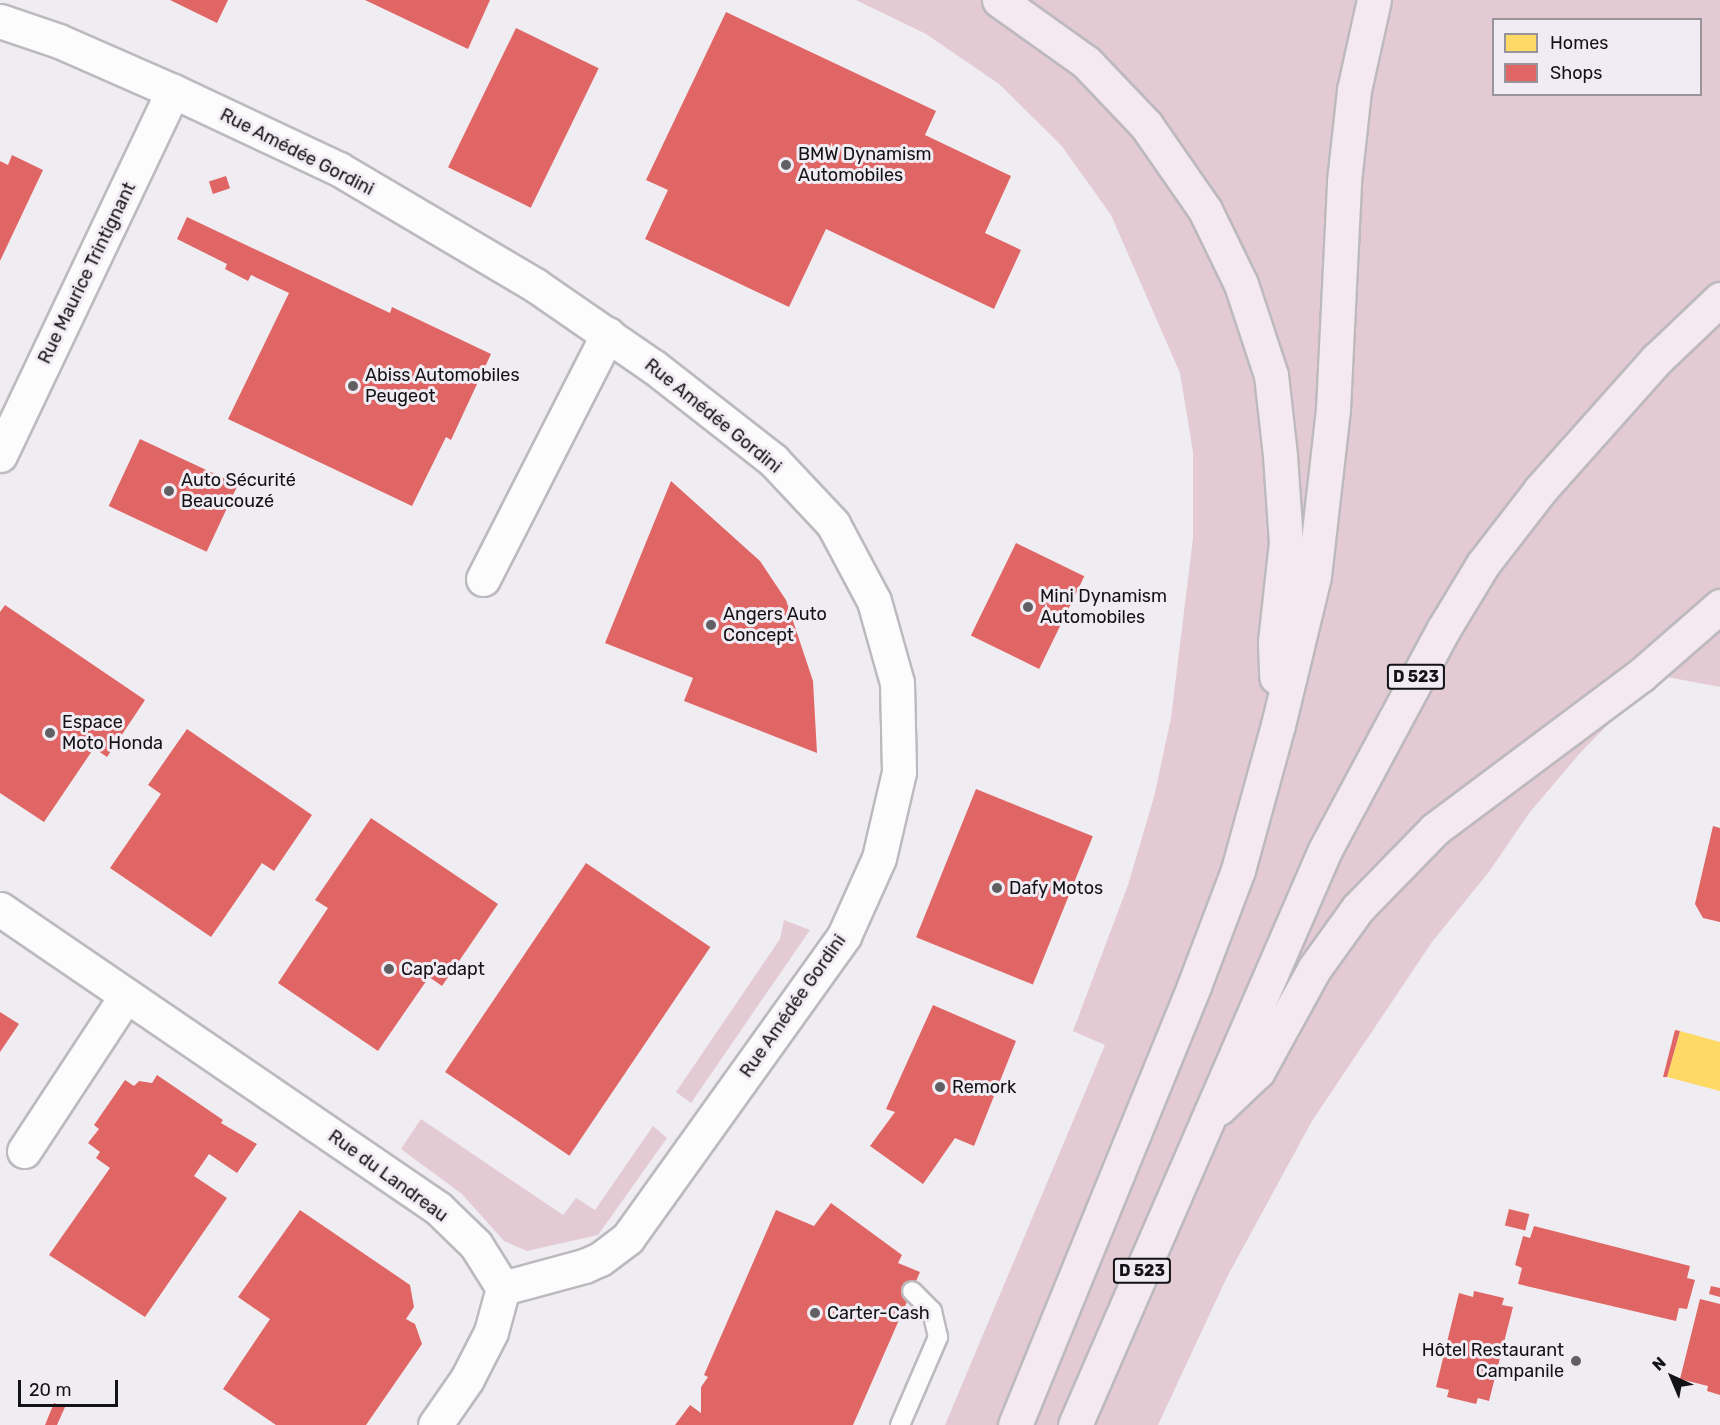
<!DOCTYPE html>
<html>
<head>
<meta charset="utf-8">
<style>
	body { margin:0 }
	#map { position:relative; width:1720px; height:1425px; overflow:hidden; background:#f0edf2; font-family:Rubik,sans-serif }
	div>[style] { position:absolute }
	.green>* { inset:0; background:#e3cad3 }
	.homes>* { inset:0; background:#ffd966 }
	.shops>* { inset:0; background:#e06666; transform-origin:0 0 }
	.roads { filter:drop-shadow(2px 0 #bcbabe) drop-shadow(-2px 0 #bcbabe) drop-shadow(0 2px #bcbabe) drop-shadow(0 -2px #bcbabe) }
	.lane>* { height:18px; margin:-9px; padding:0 9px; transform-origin:9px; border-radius:9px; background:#fdfcfd }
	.street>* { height:33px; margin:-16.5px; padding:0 16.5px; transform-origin:16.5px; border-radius:16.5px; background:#fdfcfd }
	.highway>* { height:33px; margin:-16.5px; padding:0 16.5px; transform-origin:16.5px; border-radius:16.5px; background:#f3e9ef }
	.dots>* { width:16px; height:16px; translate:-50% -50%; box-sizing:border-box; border:3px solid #f1ecf3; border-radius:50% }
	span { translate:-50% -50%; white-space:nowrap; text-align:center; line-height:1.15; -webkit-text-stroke:6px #f1ecf3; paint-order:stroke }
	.shield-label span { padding:2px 4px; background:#f1ecf3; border:2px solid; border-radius:4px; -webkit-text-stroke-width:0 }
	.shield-label { font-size:16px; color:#131214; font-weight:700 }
	.street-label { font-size:18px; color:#131214 }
	.poi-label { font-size:18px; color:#131214 }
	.left { translate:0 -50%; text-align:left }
	.right { translate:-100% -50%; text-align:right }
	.legend { position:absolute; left:1492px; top:18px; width:210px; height:78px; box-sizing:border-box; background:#f1ecf3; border:2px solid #98959a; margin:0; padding:8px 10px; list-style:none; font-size:18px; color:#131214 }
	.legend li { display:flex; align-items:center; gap:12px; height:30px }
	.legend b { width:30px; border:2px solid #98959a }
	.north { position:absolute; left:1642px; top:1347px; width:60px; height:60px; -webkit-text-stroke:4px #f1ecf3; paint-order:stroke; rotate:316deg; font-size:16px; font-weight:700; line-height:24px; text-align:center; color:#131214 }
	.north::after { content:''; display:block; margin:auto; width:21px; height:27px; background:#131214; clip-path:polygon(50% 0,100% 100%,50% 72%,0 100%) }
	.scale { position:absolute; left:18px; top:1380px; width:100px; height:27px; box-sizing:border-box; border:3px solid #131214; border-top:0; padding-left:8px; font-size:18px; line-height:21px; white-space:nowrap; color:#131214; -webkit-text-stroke:4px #f1ecf3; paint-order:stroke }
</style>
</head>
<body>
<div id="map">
	<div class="green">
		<div style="clip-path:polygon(evenodd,856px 0,1720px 0,1720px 687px,1667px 677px,1639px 693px,1581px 752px,1530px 812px,1488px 873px,1432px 942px,1312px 1121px,1227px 1277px,1158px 1425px,945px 1425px,1105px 1045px,1073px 1031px,1128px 885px,1154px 797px,1171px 718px,1193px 538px,1193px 452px,1180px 373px,1111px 215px,1061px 145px,999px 84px,926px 34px,856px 0,1494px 20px,1700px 20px,1700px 94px,1494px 94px,1494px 20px)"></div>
		<div style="clip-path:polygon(784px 920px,810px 930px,691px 1103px,676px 1092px,780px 939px)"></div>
		<div style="clip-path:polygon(421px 1119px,563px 1215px,576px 1198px,595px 1210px,653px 1126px,667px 1138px,598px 1235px,527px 1251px,504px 1241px,462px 1194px,401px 1149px)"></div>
	</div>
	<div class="homes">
		<div style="clip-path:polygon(1680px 1031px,1720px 1042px,1720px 1091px,1667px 1077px)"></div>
	</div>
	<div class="shops">
		<div style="clip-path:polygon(170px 0,228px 0,217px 23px)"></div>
		<div style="clip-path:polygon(365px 0,490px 0,468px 49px)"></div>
		<div style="clip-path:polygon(726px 12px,936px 111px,925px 135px,1011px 176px,985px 233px,1021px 250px,994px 309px,826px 229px,789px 307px,645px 239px,668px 190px,646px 180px)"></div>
		<div style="left:516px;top:28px;width:92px;height:155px;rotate:26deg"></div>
		<div style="clip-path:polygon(12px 155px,43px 170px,0 261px,0 161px,8px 165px)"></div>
		<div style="left:226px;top:176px;width:13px;height:18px;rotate:72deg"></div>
		<div style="clip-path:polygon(187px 217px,390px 313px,392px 307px,491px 354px,451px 440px,446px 437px,412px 506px,228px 419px,289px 293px,251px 275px,248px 281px,225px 269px,227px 264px,177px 239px)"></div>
		<div style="left:140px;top:439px;width:108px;height:74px;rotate:25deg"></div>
		<div style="clip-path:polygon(671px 481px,760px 561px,786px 600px,813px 681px,817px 753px,684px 701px,693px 678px,605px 643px)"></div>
		<div style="left:1016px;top:543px;width:76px;height:103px;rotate:26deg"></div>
		<div style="clip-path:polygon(5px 605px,145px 700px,107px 757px,94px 748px,44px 822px,0 793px,0 612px)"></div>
		<div style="clip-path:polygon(187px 729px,312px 815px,274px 871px,262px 863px,211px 937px,110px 868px,161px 794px,148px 785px)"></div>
		<div style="left:976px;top:789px;width:126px;height:160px;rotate:22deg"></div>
		<div style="clip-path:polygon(371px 818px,498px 904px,442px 986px,429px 977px,378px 1051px,278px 983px,328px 908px,315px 900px)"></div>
		<div style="clip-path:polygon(1713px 826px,1720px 828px,1720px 922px,1703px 918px,1695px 904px)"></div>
		<div style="left:586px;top:863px;width:150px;height:252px;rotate:34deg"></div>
		<div style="clip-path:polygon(933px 1005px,1016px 1041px,974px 1146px,955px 1138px,923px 1184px,870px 1146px,895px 1112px,886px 1109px)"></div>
		<div style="clip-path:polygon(0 1012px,19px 1024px,0 1052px)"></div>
		<div style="clip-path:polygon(1675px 1030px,1680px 1031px,1667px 1077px,1663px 1077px)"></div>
		<div style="clip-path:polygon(157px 1075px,223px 1120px,221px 1123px,257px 1144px,237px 1173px,209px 1154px,194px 1176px,227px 1198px,145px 1317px,49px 1255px,110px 1168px,96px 1158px,100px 1152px,88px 1143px,99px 1129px,94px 1125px,125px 1080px,134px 1086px,139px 1081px,152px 1083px)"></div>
		<div style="clip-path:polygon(831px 1203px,902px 1255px,898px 1263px,920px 1272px,853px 1425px,675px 1425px,690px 1405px,701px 1413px,701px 1387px,708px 1377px,704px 1375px,776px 1210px,814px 1226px)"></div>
		<div style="left:1509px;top:1209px;width:21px;height:17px;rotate:14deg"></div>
		<div style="clip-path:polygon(300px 1210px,410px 1285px,414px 1307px,406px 1319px,415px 1324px,422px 1344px,366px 1425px,276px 1425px,223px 1389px,270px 1319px,238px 1297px)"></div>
		<div style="clip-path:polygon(1534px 1226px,1690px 1266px,1687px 1278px,1695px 1280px,1687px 1309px,1679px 1308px,1676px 1321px,1518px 1284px,1522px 1268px,1515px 1265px,1523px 1236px,1530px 1238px)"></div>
		<div style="clip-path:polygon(1711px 1286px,1720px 1288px,1720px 1297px,1709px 1294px)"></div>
		<div style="clip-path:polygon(1474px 1291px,1504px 1298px,1502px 1305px,1513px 1307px,1489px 1401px,1478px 1398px,1476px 1404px,1447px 1397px,1449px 1390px,1436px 1387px,1459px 1293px,1473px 1297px)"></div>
		<div style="clip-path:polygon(1700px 1299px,1720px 1304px,1720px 1395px,1707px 1391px,1708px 1386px,1680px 1379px)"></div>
		<div style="clip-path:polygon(54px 1403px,65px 1407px,57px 1425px,45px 1425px)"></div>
	</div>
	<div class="roads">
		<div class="lane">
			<div style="left:900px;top:1425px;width:96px;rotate:-66.6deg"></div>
			<div style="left:938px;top:1337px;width:27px;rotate:-103deg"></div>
			<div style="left:932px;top:1311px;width:28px;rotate:-135deg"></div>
		</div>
		<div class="street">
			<div style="left:0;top:21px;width:62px;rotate:18.7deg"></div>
			<div style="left:59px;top:41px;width:124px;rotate:23.7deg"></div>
			<div style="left:173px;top:91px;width:183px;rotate:25.2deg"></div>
			<div style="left:339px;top:169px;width:228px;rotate:30.6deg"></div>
			<div style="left:535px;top:285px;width:145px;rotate:34.6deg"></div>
			<div style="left:654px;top:367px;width:151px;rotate:38deg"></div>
			<div style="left:773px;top:460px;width:88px;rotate:46.8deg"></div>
			<div style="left:833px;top:524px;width:87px;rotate:62deg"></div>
			<div style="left:874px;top:601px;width:85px;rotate:74.3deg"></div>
			<div style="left:897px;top:683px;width:89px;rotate:88.7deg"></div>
			<div style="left:899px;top:772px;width:88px;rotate:103.1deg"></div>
			<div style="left:879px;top:858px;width:85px;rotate:114.2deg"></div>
			<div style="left:844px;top:936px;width:371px;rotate:125.6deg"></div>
			<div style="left:628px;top:1238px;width:35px;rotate:143deg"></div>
			<div style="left:600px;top:1259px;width:17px;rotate:156deg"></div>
			<div style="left:584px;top:1266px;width:84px;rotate:164.8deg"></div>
			<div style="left:0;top:455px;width:403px;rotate:-64.6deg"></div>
			<div style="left:483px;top:579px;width:275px;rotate:-63deg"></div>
			<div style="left:0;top:909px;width:530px;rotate:34.32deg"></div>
			<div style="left:438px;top:1208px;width:53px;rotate:44.2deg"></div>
			<div style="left:476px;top:1245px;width:51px;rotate:57.9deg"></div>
			<div style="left:503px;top:1288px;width:46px;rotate:105.3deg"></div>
			<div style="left:491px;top:1332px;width:53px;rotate:117.1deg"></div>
			<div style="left:467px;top:1379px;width:56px;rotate:124.8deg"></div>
			<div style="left:24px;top:1151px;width:186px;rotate:-56.7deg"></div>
		</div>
		<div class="highway">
			<div style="left:999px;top:0;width:107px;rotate:35.5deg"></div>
			<div style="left:1086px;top:62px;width:87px;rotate:46.4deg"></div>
			<div style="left:1146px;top:125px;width:103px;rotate:55.2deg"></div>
			<div style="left:1205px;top:210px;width:82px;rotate:64.1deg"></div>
			<div style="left:1241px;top:284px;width:96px;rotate:71.8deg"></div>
			<div style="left:1271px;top:375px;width:81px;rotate:83.6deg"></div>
			<div style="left:1280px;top:455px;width:87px;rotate:86.1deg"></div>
			<div style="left:1286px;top:542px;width:101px;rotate:96.3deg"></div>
			<div style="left:1275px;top:642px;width:35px;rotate:88deg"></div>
			<div style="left:1219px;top:1108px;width:54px;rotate:-43.5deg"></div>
			<div style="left:1258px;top:1071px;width:116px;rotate:-61.2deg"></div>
			<div style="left:1314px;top:969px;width:75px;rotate:-54.2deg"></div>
			<div style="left:1358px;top:908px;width:110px;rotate:-45.7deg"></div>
			<div style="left:1435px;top:829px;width:257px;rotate:-36.8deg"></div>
			<div style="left:1641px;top:675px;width:105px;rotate:-41.1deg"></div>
			<div style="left:1015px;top:1425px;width:474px;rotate:-67.8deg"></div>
			<div style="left:1194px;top:986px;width:124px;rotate:-69.2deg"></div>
			<div style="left:1238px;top:870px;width:150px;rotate:-74.6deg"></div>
			<div style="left:1278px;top:725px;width:153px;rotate:-76.4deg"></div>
			<div style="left:1314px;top:576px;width:168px;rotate:-83.5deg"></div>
			<div style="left:1333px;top:409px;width:228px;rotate:-87.2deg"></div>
			<div style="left:1344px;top:181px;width:92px;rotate:-83.7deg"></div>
			<div style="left:1354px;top:90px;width:92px;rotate:-77.5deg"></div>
			<div style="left:1075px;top:1425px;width:627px;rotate:-66.5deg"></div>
			<div style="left:1325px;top:850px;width:250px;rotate:-61.8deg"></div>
			<div style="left:1443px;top:630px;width:77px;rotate:-58.8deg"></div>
			<div style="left:1483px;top:564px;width:95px;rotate:-52.3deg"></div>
			<div style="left:1541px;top:489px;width:174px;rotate:-48.3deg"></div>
			<div style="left:1657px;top:359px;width:87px;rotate:-43.6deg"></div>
		</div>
	</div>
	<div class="dots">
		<div style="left:786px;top:165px;background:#605f62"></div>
		<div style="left:353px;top:386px;background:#605f62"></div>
		<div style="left:169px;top:491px;background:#605f62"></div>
		<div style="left:1028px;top:607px;background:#605f62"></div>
		<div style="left:711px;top:625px;background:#605f62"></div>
		<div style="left:50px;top:733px;background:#605f62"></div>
		<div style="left:997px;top:888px;background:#605f62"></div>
		<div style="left:389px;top:969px;background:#605f62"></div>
		<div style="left:940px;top:1087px;background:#605f62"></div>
		<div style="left:815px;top:1313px;background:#605f62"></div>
		<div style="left:1576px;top:1361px;background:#605f62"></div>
	</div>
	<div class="shield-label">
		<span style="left:1416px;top:677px">D 523</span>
		<span style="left:1142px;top:1271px">D 523</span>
	</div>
	<div class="street-label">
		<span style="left:297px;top:152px;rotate:27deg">Rue Amédée Gordini</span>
		<span style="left:87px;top:273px;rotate:-64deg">Rue Maurice Trintignant</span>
		<span style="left:713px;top:416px;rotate:39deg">Rue Amédée Gordini</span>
		<span style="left:793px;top:1006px;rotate:-55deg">Rue Amédée Gordini</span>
		<span style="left:388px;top:1176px;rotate:36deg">Rue du Landreau</span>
	</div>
	<div class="poi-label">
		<span class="left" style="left:798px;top:165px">BMW Dynamism<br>Automobiles</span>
		<span class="left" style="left:365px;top:386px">Abiss Automobiles<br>Peugeot</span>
		<span class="left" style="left:181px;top:491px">Auto Sécurité<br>Beaucouzé</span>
		<span class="left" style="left:1040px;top:607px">Mini Dynamism<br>Automobiles</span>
		<span class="left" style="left:723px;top:625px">Angers Auto<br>Concept</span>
		<span class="left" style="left:62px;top:733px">Espace<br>Moto Honda</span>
		<span class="left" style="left:1009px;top:888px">Dafy Motos</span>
		<span class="left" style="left:401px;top:969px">Cap'adapt</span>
		<span class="left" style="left:952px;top:1087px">Remork</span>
		<span class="left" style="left:827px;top:1313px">Carter-Cash</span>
		<span class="right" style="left:1564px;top:1361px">Hôtel Restaurant<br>Campanile</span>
	</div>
	<ul class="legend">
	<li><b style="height:16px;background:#ffd966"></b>Homes</li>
	<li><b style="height:16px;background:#e06666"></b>Shops</li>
	</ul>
	<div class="north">N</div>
	<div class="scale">20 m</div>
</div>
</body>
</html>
